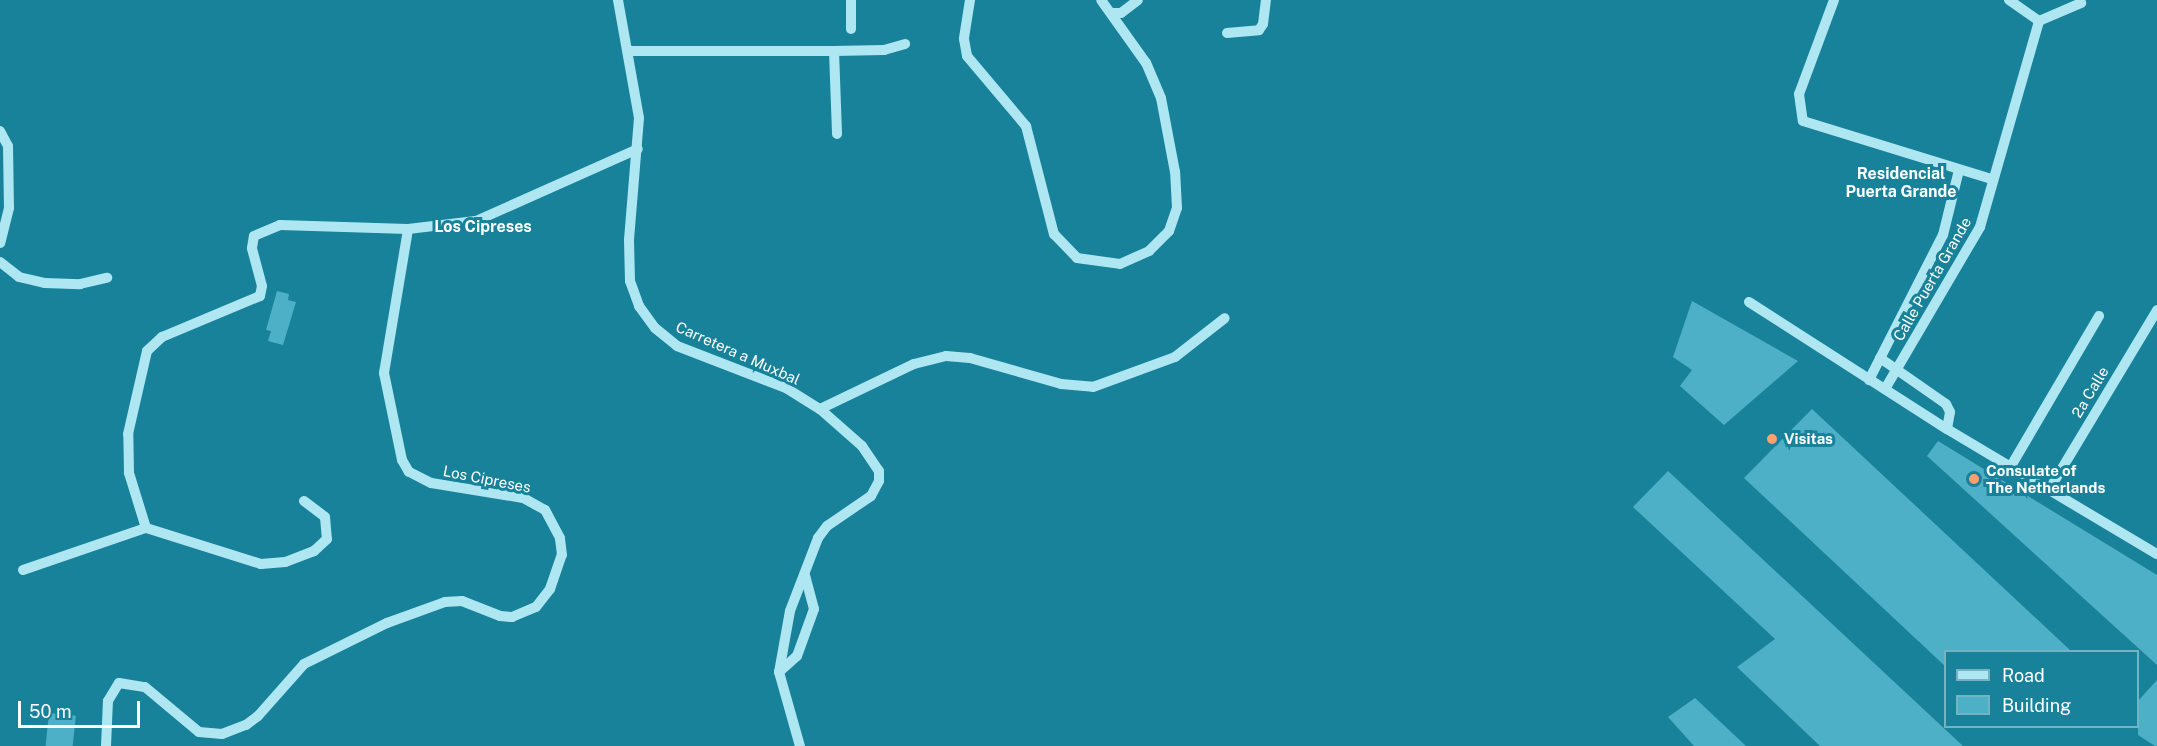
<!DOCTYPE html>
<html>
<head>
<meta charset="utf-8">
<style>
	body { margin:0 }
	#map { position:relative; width:2157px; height:746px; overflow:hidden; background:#18829a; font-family:"Public Sans",sans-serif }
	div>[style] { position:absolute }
	.building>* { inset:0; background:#4eb0c6; transform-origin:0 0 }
	.minor>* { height:10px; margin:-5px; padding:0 5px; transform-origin:5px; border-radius:5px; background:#aee6f2 }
	.dots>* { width:16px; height:16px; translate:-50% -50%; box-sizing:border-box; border:3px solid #18829a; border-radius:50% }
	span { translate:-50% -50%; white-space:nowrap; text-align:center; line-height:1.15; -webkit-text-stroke:6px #18829a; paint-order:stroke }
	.street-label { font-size:15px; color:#fff }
	.poi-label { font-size:15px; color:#fff; font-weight:700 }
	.left { translate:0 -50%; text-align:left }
	.neighbourhood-label { font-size:16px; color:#fff; font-weight:700 }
	.legend { position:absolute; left:1944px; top:650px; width:195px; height:78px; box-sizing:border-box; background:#18829a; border:2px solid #74b4c2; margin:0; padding:8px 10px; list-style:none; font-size:18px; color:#fff }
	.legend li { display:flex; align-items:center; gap:12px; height:30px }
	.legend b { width:30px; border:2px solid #74b4c2 }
	.scale { position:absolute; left:18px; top:701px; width:122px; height:27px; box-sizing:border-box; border:3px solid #fff; border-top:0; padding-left:8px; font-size:18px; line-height:21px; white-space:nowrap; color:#fff; -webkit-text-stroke:4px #18829a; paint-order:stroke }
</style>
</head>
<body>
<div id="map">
	<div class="building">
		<div style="clip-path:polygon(277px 291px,289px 294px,288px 300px,296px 302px,283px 345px,268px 341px,271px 331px,266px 330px)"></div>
		<div style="clip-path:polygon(1692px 301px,1798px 361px,1724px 425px,1680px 386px,1692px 370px,1673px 357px)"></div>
		<div style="clip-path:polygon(1812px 409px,2071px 651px,1946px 651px,1946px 667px,1744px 478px)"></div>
		<div style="clip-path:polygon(1938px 441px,2157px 575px,2157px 665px,1927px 456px)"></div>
		<div style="clip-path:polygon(1668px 471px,1963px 746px,1820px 746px,1737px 667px,1775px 639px,1633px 507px)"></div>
		<div style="clip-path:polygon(2157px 680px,2157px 746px,2155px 746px,2138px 735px,2138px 701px)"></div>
		<div style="clip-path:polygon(1695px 698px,1746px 746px,1694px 746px,1668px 717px)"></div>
		<div style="left:49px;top:713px;width:27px;height:33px;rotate:6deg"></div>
	</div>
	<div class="minor">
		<div style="left:618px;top:0;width:120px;rotate:79.9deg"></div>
		<div style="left:639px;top:118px;width:122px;rotate:94.7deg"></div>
		<div style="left:629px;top:240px;width:41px;rotate:88.6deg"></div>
		<div style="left:630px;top:281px;width:27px;rotate:70deg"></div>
		<div style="left:639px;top:306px;width:27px;rotate:54deg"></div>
		<div style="left:655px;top:328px;width:28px;rotate:39deg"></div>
		<div style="left:677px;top:346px;width:117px;rotate:21.1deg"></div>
		<div style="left:786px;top:388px;width:40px;rotate:32deg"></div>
		<div style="left:820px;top:409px;width:56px;rotate:41.4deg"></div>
		<div style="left:862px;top:446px;width:30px;rotate:56deg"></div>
		<div style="left:879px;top:471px;width:10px;rotate:90deg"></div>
		<div style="left:879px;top:481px;width:17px;rotate:118deg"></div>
		<div style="left:871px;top:496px;width:53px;rotate:145.7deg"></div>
		<div style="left:827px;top:526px;width:15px;rotate:127deg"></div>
		<div style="left:818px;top:538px;width:78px;rotate:111deg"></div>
		<div style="left:790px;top:611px;width:62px;rotate:100.2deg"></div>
		<div style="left:779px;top:672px;width:77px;rotate:74.2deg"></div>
		<div style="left:851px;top:0;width:29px;rotate:90deg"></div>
		<div style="left:970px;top:0;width:39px;rotate:99deg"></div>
		<div style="left:964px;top:39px;width:17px;rotate:80deg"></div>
		<div style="left:967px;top:56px;width:92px;rotate:49.9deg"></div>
		<div style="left:1026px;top:126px;width:112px;rotate:75.5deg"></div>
		<div style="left:1054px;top:234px;width:33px;rotate:46deg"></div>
		<div style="left:1077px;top:258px;width:43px;rotate:7.9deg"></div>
		<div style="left:1120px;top:264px;width:32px;rotate:-24deg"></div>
		<div style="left:1149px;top:251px;width:28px;rotate:-45deg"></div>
		<div style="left:1169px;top:231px;width:24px;rotate:-71deg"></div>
		<div style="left:1177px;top:208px;width:36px;rotate:-93deg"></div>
		<div style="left:1175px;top:172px;width:75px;rotate:-100.7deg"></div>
		<div style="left:1161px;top:98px;width:38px;rotate:-113deg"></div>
		<div style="left:1146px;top:63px;width:77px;rotate:-125.5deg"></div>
		<div style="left:1834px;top:0;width:100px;rotate:110.4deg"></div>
		<div style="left:1799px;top:94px;width:27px;rotate:82deg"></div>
		<div style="left:1803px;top:121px;width:198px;rotate:17.1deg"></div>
		<div style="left:2009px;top:0;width:37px;rotate:35deg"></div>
		<div style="left:1113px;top:13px;width:8px"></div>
		<div style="left:1121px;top:13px;width:21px;rotate:-37deg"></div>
		<div style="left:2039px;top:21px;width:46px;rotate:-23.2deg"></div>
		<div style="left:1227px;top:33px;width:32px;rotate:-5deg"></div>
		<div style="left:1259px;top:30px;width:7px;rotate:-56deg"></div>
		<div style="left:1263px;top:24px;width:24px;rotate:-83deg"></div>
		<div style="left:629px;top:51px;width:205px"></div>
		<div style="left:834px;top:51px;width:50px;rotate:-1.1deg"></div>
		<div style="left:884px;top:50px;width:22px;rotate:-16deg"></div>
		<div style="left:834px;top:51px;width:83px;rotate:87.9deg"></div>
		<div style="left:0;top:131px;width:17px;rotate:62deg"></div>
		<div style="left:8px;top:146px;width:62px;rotate:89.1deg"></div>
		<div style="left:9px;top:208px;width:36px;rotate:104deg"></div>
		<div style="left:0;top:262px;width:24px;rotate:38deg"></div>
		<div style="left:19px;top:277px;width:27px;rotate:13deg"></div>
		<div style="left:45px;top:283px;width:35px;rotate:2deg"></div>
		<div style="left:80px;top:284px;width:28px;rotate:-13deg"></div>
		<div style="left:1749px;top:302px;width:235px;rotate:32.7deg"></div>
		<div style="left:1947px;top:429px;width:244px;rotate:30.8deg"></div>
		<div style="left:1880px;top:358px;width:80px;rotate:34.9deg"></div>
		<div style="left:1946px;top:404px;width:9px;rotate:63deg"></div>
		<div style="left:1950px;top:412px;width:17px;rotate:100deg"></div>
		<div style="left:1869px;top:380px;width:163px;rotate:-63deg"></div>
		<div style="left:1943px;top:235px;width:67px;rotate:-76.2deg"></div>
		<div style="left:1885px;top:389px;width:188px;rotate:-59.6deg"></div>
		<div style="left:1980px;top:227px;width:214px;rotate:-74deg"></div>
		<div style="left:820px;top:409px;width:104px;rotate:-25.6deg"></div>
		<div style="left:914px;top:364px;width:33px;rotate:-14deg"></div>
		<div style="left:946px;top:356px;width:24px;rotate:5deg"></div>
		<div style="left:970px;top:358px;width:95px;rotate:15.9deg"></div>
		<div style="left:1061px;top:384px;width:32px;rotate:5deg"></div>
		<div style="left:1093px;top:387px;width:87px;rotate:-20.1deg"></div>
		<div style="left:1175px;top:357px;width:63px;rotate:-38deg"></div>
		<div style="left:2011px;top:466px;width:174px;rotate:-59.6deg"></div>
		<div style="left:2049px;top:490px;width:210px;rotate:-59deg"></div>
		<div style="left:304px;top:501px;width:26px;rotate:37deg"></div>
		<div style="left:325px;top:517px;width:22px;rotate:85deg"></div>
		<div style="left:327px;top:539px;width:18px;rotate:137deg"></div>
		<div style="left:314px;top:551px;width:31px;rotate:159deg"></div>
		<div style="left:285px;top:562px;width:24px;rotate:175deg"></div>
		<div style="left:261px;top:564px;width:121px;rotate:-162.6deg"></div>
		<div style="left:146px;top:528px;width:58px;rotate:-107.2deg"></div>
		<div style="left:129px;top:473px;width:39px;rotate:-91deg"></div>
		<div style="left:128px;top:434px;width:85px;rotate:-77.1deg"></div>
		<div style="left:147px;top:351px;width:21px;rotate:-43deg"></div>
		<div style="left:162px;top:337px;width:106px;rotate:-22.7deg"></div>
		<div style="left:260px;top:296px;width:10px;rotate:-79deg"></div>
		<div style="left:262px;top:286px;width:39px;rotate:-105deg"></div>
		<div style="left:252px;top:248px;width:12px;rotate:-81deg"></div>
		<div style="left:254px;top:236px;width:28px;rotate:-23deg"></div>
		<div style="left:280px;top:225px;width:128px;rotate:1.8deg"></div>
		<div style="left:408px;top:229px;width:68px;rotate:-6.7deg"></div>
		<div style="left:476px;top:221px;width:177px;rotate:-24deg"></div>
		<div style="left:23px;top:570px;width:130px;rotate:-18.9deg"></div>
		<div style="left:779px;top:672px;width:24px;rotate:-42deg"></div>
		<div style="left:797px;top:656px;width:50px;rotate:-70.1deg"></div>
		<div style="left:814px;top:609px;width:34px;rotate:-105deg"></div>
		<div style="left:106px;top:746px;width:45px;rotate:-87.5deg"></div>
		<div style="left:108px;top:701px;width:21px;rotate:-59deg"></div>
		<div style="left:119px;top:683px;width:26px;rotate:9deg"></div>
		<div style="left:145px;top:687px;width:70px;rotate:39.8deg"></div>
		<div style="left:199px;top:732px;width:23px;rotate:5deg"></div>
		<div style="left:222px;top:734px;width:26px;rotate:-21deg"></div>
		<div style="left:246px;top:725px;width:15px;rotate:-37deg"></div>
		<div style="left:258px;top:716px;width:69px;rotate:-48.5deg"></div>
		<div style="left:304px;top:664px;width:93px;rotate:-26.3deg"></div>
		<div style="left:387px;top:623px;width:62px;rotate:-19.9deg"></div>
		<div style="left:445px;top:602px;width:17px;rotate:-3deg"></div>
		<div style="left:462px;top:601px;width:41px;rotate:21.5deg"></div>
		<div style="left:500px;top:616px;width:12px;rotate:5deg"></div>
		<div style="left:512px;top:617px;width:26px;rotate:-23deg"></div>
		<div style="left:536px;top:607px;width:23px;rotate:-52deg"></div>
		<div style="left:550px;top:589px;width:36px;rotate:-71deg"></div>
		<div style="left:562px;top:555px;width:17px;rotate:-97deg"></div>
		<div style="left:560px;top:538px;width:32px;rotate:-118deg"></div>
		<div style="left:545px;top:510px;width:25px;rotate:-151deg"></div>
		<div style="left:523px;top:498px;width:93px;rotate:-170.7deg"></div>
		<div style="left:431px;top:483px;width:25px;rotate:-153deg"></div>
		<div style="left:409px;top:472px;width:14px;rotate:-120deg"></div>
		<div style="left:402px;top:460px;width:89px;rotate:-101.7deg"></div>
		<div style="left:384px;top:373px;width:146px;rotate:-80.5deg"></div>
	</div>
	<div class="dots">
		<div style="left:1772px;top:439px;background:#ff9f6e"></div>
		<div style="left:1974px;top:479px;background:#ff9f6e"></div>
	</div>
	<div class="street-label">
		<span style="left:1932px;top:279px;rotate:-60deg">Calle Puerta Grande</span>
		<span style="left:738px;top:353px;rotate:24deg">Carretera a Muxbal</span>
		<span style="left:2090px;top:392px;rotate:-59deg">2a Calle</span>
		<span style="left:487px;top:479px;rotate:11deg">Los Cipreses</span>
	</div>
	<div class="poi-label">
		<span class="left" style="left:1784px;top:439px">Visitas</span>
		<span class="left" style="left:1986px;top:479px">Consulate of<br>The Netherlands</span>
	</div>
	<div class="neighbourhood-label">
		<span style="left:1901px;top:183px">Residencial<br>Puerta Grande</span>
		<span style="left:483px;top:227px">Los Cipreses</span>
	</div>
	<ul class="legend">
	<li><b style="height:8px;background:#aee6f2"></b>Road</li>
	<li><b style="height:16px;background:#4eb0c6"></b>Building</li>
	</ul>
	<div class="scale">50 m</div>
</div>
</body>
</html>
